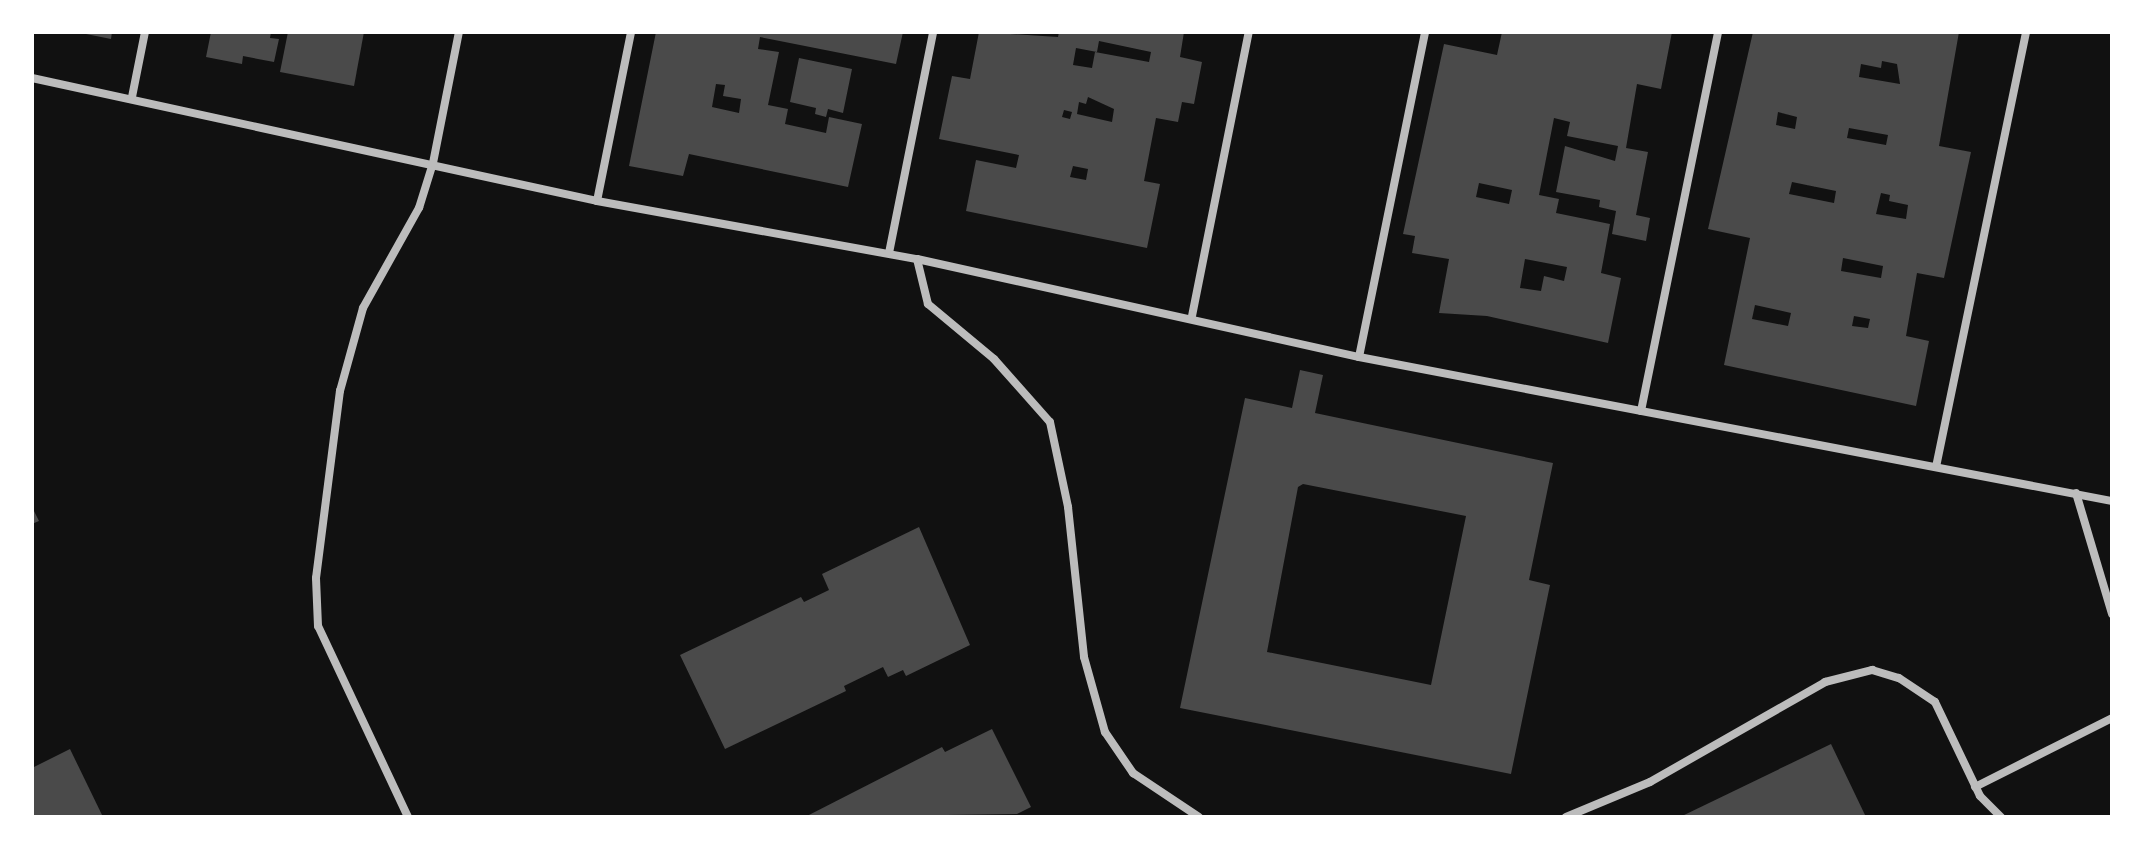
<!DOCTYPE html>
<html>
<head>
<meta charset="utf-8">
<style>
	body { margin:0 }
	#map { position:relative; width:2144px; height:849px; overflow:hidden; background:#111; font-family:"Source Sans 3",sans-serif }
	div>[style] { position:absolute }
	.building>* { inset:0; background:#4a4a4a }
	.minor>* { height:8px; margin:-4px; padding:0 4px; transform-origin:4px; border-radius:4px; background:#bcbcbc }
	span { translate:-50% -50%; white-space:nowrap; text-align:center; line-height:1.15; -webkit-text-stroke:6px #fff; paint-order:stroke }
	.frame { position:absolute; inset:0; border:34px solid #fff; pointer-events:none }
</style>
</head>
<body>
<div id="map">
	<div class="building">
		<div style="clip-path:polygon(76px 32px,112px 32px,111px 39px)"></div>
		<div style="clip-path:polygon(211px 32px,271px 32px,270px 38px,279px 39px,274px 62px,243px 56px,242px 64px,206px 57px)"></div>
		<div style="clip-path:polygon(288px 32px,364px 32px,354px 86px,280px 72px)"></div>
		<div style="clip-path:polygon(evenodd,656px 32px,903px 32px,896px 64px,760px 37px,758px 49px,779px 52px,768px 105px,788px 109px,785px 124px,826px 133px,829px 117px,862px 124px,848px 187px,689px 154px,683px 176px,629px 166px,656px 32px,716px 84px,725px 85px,723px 96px,741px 99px,739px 113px,712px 107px,716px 84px)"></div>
		<div style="clip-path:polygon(evenodd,979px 32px,1058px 37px,1059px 32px,1184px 32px,1180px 57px,1202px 62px,1194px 104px,1182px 102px,1178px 122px,1156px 118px,1144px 181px,1160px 184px,1147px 248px,966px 211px,976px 160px,1016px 168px,1019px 155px,939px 139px,952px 76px,970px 79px,979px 32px,1099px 41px,1151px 52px,1149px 62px,1095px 52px,1092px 68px,1073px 65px,1076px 48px,1097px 52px,1099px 41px,979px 32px,1088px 97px,1114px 109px,1112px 122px,1077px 114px,1079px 102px,1086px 104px,1088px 97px,979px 32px,1064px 110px,1072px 112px,1070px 119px,1062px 117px,1064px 110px,979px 32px,1073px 166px,1088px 169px,1086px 180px,1070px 177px,1073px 166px)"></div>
		<div style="clip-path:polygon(evenodd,1502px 32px,1672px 32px,1661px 89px,1637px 84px,1626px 148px,1648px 152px,1636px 215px,1650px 218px,1646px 241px,1612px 234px,1616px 211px,1599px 207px,1600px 200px,1556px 192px,1565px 146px,1615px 161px,1618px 146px,1567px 136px,1570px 122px,1554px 118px,1539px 195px,1559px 199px,1556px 213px,1610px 224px,1601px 273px,1621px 278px,1608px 343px,1487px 316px,1439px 313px,1449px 259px,1412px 253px,1415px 236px,1403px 234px,1444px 44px,1497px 55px,1502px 32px,1479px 183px,1512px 190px,1509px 204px,1476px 197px,1479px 183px,1502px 32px,1525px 259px,1567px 267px,1564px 281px,1544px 276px,1541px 291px,1520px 288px,1525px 259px)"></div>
		<div style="clip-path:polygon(evenodd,1753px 32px,1959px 32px,1939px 146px,1971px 152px,1944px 278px,1917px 273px,1906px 336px,1929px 341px,1916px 406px,1724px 365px,1750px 238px,1708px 229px,1753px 32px,1882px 61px,1897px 64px,1900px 84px,1859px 77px,1861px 64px,1881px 68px,1882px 61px,1753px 32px,1778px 112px,1797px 117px,1795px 129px,1776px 125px,1778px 112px,1753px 32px,1849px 128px,1888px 135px,1886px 145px,1847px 138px,1849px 128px,1753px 32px,1792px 182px,1836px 191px,1834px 203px,1789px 194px,1792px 182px,1753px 32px,1881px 193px,1890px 195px,1889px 201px,1908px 205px,1906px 219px,1876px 214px,1881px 193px,1753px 32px,1843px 258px,1883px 266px,1881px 278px,1841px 271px,1843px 258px,1753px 32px,1755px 305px,1791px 313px,1788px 326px,1752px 319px,1755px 305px,1753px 32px,1854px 316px,1870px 319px,1868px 328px,1852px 326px,1854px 316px)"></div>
		<div style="clip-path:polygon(799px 58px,852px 69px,843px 113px,828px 109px,826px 117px,815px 114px,816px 108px,790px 102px)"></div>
		<div style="clip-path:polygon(evenodd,1300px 370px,1323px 375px,1315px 413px,1553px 463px,1529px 580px,1550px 585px,1511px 774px,1180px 708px,1245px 398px,1292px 408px,1300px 370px,1303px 484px,1466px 516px,1431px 685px,1267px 652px,1298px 487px,1303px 484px)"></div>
		<div style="clip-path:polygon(32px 507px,39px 521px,32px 524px)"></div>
		<div style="clip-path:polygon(919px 527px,970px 645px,906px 676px,903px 670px,888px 677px,883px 667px,844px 686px,846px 691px,725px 749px,680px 655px,801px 597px,804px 602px,829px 590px,822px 574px)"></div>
		<div style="clip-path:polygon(992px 729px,1031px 807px,1017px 814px,805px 817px,942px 747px,945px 752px)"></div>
		<div style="clip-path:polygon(1831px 744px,1866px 817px,1680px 817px)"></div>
		<div style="clip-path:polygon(70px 749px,103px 817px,32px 817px,32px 768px)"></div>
	</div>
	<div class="minor">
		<div style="left:32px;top:78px;width:578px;rotate:12.28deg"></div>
		<div style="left:597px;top:201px;width:325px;rotate:10.3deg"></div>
		<div style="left:917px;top:259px;width:453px;rotate:12.5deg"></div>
		<div style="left:1359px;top:357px;width:767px;rotate:10.83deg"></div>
		<div style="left:132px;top:97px;width:66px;rotate:-78.7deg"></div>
		<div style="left:597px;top:201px;width:172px;rotate:-78.6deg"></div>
		<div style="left:889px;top:253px;width:225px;rotate:-78.7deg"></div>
		<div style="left:917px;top:259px;width:46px;rotate:76.3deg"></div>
		<div style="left:928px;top:304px;width:86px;rotate:39.8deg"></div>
		<div style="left:994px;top:359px;width:84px;rotate:48.4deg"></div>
		<div style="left:1050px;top:422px;width:87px;rotate:78deg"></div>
		<div style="left:1068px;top:507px;width:151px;rotate:83.9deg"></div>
		<div style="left:1084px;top:657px;width:78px;rotate:74.4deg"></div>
		<div style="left:1105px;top:732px;width:50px;rotate:55.7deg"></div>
		<div style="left:1133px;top:773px;width:79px;rotate:33.7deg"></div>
		<div style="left:1192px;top:316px;width:290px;rotate:-78.7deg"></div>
		<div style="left:1359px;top:357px;width:332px;rotate:-78.5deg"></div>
		<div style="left:1641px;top:411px;width:387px;rotate:-78.5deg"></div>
		<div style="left:1936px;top:467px;width:444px;rotate:-78.3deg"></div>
		<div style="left:2076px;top:493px;width:126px;rotate:73.4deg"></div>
		<div style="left:1975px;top:787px;width:153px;rotate:-26.7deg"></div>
		<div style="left:408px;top:817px;width:211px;rotate:-115.2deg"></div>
		<div style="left:318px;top:626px;width:48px;rotate:-92.4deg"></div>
		<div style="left:316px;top:578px;width:189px;rotate:-82.7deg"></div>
		<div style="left:340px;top:391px;width:86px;rotate:-74.5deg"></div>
		<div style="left:363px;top:308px;width:115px;rotate:-60.8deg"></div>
		<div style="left:419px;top:208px;width:47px;rotate:-72.7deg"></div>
		<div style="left:433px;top:163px;width:134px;rotate:-78.8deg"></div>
		<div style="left:1566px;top:817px;width:91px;rotate:-22.6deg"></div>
		<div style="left:1650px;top:782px;width:202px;rotate:-29.7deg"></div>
		<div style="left:1825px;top:682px;width:49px;rotate:-14.3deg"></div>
		<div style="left:1872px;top:670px;width:28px;rotate:17deg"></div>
		<div style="left:1899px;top:678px;width:43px;rotate:33.7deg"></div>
		<div style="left:1935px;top:702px;width:104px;rotate:64.4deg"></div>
		<div style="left:1980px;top:796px;width:30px;rotate:45deg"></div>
	</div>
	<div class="frame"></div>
</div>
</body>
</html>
